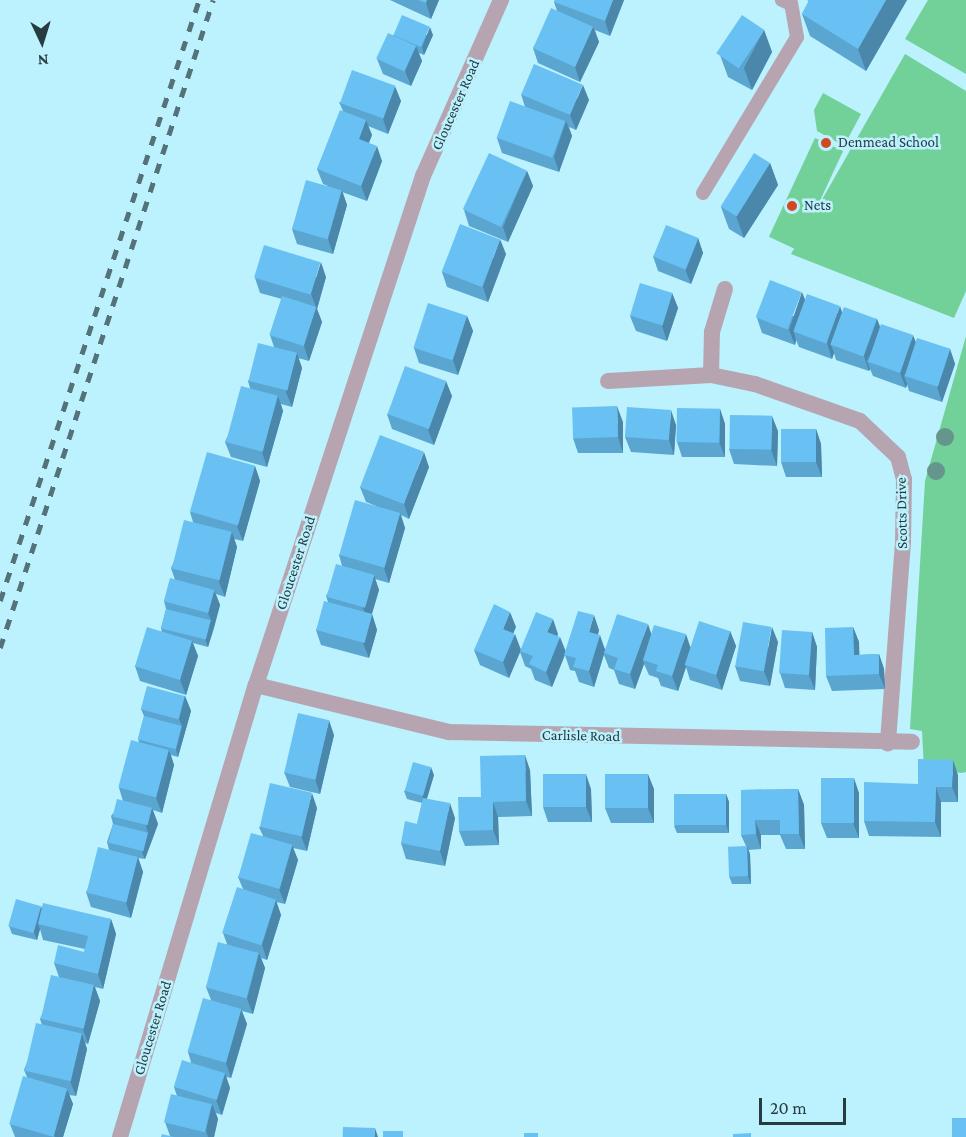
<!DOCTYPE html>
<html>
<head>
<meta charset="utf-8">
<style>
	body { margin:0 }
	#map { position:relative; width:966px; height:1137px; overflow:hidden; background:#bcf1fe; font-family:"Crimson Pro",serif }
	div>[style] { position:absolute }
	.green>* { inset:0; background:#72d198; transform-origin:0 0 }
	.service>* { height:14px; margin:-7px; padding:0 7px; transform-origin:7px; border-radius:7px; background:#b6a5b1 }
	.minor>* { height:16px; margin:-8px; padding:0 8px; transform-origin:8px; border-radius:8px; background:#b6a5b1 }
	.tertiary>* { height:16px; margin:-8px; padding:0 8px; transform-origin:8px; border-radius:8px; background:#b6a5b1 }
	.rail>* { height:4.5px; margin-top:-2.25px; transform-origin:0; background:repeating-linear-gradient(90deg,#537279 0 10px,transparent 0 20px) }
	.trees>* { width:18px; height:18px; margin:-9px; border-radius:50%; background:#65958d }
	.wall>* { inset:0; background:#5aa6d1 }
	.shaded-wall>* { inset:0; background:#4a87aa }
	.building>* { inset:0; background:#69c1f3; transform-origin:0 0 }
	.dots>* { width:16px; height:16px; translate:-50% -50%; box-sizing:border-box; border:3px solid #bcf1fe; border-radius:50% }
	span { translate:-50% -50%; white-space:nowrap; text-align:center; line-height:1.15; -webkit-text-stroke:5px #bcf1fe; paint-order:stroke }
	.street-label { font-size:15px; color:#273c41 }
	.poi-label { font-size:15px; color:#273c41 }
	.left { translate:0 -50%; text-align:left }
	.north { position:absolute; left:12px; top:12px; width:60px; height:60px; -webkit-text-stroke:4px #bcf1fe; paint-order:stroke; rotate:176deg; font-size:16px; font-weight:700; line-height:24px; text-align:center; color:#273c41 }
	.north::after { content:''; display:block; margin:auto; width:21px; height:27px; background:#273c41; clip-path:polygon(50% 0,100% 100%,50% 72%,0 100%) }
	.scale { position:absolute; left:759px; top:1098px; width:87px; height:27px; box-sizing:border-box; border:3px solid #273c41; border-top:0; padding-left:8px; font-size:18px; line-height:21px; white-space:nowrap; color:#273c41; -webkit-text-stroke:4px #bcf1fe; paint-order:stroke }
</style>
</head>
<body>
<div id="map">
	<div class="green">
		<div style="clip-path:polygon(928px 0,966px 0,966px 74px,905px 39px)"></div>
		<div style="clip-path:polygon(905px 54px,966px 91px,966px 291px,954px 318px,791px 254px)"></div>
		<div style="clip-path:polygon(823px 93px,861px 114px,844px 146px,817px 131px,814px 110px)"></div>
		<div style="left:815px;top:138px;width:31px;height:109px;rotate:25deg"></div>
		<div style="clip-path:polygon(966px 336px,966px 772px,962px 773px,924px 769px,922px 731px,910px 729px,925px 481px)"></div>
	</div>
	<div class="service">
		<div style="left:703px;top:193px;width:182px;rotate:-58.9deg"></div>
		<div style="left:797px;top:37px;width:34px;rotate:-100deg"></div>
		<div style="left:791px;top:4px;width:10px;rotate:-156deg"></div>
	</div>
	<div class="minor">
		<div style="left:711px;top:375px;width:43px;rotate:-88.7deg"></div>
		<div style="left:712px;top:332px;width:45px;rotate:-73.2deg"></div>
		<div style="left:608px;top:381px;width:103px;rotate:-3.3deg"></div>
		<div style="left:711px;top:375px;width:45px;rotate:11.6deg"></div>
		<div style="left:755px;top:384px;width:111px;rotate:19.4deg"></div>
		<div style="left:860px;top:421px;width:52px;rotate:43.5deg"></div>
		<div style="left:898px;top:457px;width:23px;rotate:75deg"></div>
		<div style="left:904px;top:479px;width:63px;rotate:90.9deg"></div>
		<div style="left:903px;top:542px;width:202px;rotate:94.3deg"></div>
		<div style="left:256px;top:685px;width:199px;rotate:13.7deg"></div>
		<div style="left:449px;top:732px;width:463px;rotate:1.2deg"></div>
	</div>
	<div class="tertiary">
		<div style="left:120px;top:1137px;width:472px;rotate:-73.3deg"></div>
		<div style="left:256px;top:685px;width:536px;rotate:-71.84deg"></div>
		<div style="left:423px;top:176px;width:193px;rotate:-66.1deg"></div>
	</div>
	<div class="rail">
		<div style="left:0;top:601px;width:633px;rotate:-71.68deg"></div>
		<div style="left:0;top:648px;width:682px;rotate:-71.8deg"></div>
	</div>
	<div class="trees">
		<div style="left:945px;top:437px"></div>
		<div style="left:936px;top:471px"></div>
	</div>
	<div class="wall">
		<div style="clip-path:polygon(390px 0,439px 0,431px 19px)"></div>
		<div style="clip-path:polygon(555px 0,624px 0,610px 36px,595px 30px,599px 42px,580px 82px,538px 63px,533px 48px,557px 11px,554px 2px)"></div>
		<div style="clip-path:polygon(807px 0,907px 0,866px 71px,810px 36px,802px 14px,809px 1px)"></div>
		<div style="clip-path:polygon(764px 30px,772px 52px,752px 90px,728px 77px,720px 55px)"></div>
		<div style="clip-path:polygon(393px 35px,433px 35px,424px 55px,419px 53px,422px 61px,411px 86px,383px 74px,377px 59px)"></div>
		<div style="clip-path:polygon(521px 94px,589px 100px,576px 130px,569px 127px,572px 136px,559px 172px,502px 153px,497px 138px,525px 107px)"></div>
		<div style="clip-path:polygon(401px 101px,388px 134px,368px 126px,372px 135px,369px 143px,382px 161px,367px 201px,342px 192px,347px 205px,333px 254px,297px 244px,292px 229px,328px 186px,323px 184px,317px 169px,343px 111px,339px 102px)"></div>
		<div style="clip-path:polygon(770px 163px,778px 185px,744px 238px,729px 229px,721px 207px)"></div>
		<div style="clip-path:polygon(527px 171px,533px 186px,508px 242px,469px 226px,464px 210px)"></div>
		<div style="clip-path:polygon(698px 238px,703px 253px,691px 284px,658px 271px,653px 256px)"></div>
		<div style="clip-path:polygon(506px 254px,488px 302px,447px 287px,442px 272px)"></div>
		<div style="clip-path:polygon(326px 277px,317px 309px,322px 322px,309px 361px,298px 358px,302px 368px,292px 407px,281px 404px,283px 411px,267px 467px,231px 457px,225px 442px,250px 388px,248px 381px,274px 347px,270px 335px,282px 299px,260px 293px,255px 278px)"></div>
		<div style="clip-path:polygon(672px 293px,678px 308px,667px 341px,636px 331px,630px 316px)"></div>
		<div style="clip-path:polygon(842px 313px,877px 319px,880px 326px,916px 342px,950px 349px,955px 364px,942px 402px,909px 391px,907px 384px,906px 388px,873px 376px,870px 369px,869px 371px,836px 360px,834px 353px,832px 359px,799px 347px,796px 340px,795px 345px,762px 333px,757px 318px)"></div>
		<div style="clip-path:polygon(467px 316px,473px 331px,458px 375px,419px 363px,414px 348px)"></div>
		<div style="clip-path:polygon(452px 396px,434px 445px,392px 429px,387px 414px)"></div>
		<div style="clip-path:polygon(720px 409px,725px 424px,725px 457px,682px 457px,677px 442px)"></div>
		<div style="clip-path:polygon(623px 422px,623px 453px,578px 453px,573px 438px)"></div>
		<div style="clip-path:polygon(676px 425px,674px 455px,631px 452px,625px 437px)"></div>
		<div style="clip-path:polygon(816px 429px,821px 444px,822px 477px,786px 477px,781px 462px)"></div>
		<div style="clip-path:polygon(778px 431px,777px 466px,734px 464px,729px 449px)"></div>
		<div style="clip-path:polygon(255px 466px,260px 481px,243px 541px,234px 539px,237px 547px,225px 597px,216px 594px,220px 605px,208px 647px,193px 643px,198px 656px,186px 695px,140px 681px,135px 666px,162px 632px,161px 628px,166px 609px,164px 601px,175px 580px,171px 568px,193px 522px,190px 512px)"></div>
		<div style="clip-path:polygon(429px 467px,409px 519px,401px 515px,405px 528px,389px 583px,375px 579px,379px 590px,372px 614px,377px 630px,369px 658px,321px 645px,316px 630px,328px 602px,326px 596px,342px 566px,339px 555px,376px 506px,366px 502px,360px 487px)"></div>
		<div style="clip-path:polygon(516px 627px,513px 634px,520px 649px,558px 634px,557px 636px,565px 651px,599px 630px,598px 635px,605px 649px,651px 634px,691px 647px,730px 631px,736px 646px,722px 690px,690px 680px,686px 667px,678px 691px,661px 686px,658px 678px,649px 675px,644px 664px,635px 689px,619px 684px,614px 670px,609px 668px,604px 655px,594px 687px,579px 682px,575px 671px,570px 670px,565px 655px,552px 687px,535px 680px,531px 669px,525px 666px,520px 652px,509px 678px,480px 665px,474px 650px)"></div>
		<div style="clip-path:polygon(853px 627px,859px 642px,859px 655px,879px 654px,884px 669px,885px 689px,832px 691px,826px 676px)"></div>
		<div style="clip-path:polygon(812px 632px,817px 647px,815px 690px,785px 688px,780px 673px)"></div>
		<div style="clip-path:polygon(778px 642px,770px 686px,740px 681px,735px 666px)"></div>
		<div style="clip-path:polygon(185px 696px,191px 711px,178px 757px,171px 755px,174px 765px,162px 813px,153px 810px,158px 824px,145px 859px,138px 858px,143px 872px,131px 918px,91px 907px,86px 892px,109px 850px,107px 842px,113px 824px,111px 816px,123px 801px,119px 788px,139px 742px,138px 739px,144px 716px,141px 709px)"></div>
		<div style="clip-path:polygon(334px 735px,320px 794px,290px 787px,284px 772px)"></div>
		<div style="clip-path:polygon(530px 770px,532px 816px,498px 817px,499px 845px,465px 846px,459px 831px,481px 797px)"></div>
		<div style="clip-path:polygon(434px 775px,427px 799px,455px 818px,445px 866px,406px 859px,401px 843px,417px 824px,422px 803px,407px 799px,404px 791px)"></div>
		<div style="clip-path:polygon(958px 775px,958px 802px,941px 802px,941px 837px,869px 836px,864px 821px,918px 784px)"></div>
		<div style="clip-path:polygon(591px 789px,592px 822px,548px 822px,543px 807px)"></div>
		<div style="clip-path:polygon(654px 789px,654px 823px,611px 823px,605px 808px)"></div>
		<div style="clip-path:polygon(798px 789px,804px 805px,805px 849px,786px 849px,780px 835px,761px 835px,761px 849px,748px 850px,750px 854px,751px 884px,732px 884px,729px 876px,746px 846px,741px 835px,741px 790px)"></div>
		<div style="clip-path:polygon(859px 793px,859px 838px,827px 838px,821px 823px)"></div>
		<div style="clip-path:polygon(726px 794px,729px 802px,729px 833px,677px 833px,674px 826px)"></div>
		<div style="clip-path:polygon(317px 808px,307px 851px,293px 848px,298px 860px,285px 904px,276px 902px,281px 915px,267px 960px,261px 958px,265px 968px,253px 1014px,242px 1011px,247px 1024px,231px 1078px,226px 1077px,230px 1088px,222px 1115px,216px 1113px,218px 1119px,214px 1137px,161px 1137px,170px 1136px,165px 1122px,177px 1096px,174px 1087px,191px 1062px,188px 1052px,211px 1000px,206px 987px,227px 944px,223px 933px,243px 889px,238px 877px,263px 836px,259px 827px)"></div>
		<div style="clip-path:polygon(42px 908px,111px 919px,116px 934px,103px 989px,95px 987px,100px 1001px,88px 1044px,85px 1043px,87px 1049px,76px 1096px,69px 1095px,73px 1104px,63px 1137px,15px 1137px,10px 1124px,27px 1077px,24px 1070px,42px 1025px,40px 1019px,59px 977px,54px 963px,84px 952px,85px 949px,43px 940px,40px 929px,37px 940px,12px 934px,9px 926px)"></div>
	</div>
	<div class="shaded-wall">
		<div style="clip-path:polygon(427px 0,439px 0,431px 19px,426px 3px)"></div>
		<div style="clip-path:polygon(613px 0,624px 0,610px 36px,605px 21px)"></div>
		<div style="clip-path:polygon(886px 0,907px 0,866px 71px,858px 49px)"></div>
		<div style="clip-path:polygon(430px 27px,433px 35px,424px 55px,422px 47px)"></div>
		<div style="clip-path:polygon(593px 27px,599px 42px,580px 82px,575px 67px)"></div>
		<div style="clip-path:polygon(764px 30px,772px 52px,752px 90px,744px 68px)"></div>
		<div style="clip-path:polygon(416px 46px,422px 61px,411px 86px,405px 71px)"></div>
		<div style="clip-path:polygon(583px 85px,589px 100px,576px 130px,570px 115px)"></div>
		<div style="clip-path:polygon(395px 86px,401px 101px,388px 134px,383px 119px)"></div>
		<div style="clip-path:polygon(366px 120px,372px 135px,364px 154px,359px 139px)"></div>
		<div style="clip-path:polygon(566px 121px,572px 136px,559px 172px,554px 157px)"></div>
		<div style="clip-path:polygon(377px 146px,382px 161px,367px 201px,361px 186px)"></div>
		<div style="clip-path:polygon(770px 163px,778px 185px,744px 238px,736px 216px)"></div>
		<div style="clip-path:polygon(527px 171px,533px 186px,508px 242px,503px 227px)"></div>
		<div style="clip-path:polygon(342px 190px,347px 205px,333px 254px,328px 239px)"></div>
		<div style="clip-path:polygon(698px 238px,703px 253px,691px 284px,685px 269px)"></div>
		<div style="clip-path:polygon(500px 239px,506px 254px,488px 302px,483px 287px)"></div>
		<div style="clip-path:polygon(321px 262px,326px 277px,317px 309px,322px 322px,309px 361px,304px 346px,316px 307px,311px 294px)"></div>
		<div style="clip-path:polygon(802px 292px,808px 307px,794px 332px,796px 340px,795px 345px,789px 330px)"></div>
		<div style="clip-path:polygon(672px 293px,678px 308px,667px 341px,662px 326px)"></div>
		<div style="clip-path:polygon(840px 306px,845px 321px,831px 345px,834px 353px,832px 359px,827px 343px)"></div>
		<div style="clip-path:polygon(467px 316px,473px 331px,458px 375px,453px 360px)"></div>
		<div style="clip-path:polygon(877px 319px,882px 334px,867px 361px,870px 369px,869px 371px,864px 356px)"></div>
		<div style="clip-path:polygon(913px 335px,919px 350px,904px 376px,907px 384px,906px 388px,900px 373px)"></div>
		<div style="clip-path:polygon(950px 349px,955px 364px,942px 402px,937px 387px)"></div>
		<div style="clip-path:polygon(297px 353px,302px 368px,292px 407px,286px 392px)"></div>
		<div style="clip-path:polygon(446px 381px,452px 396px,434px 445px,428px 430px)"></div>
		<div style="clip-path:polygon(278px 396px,283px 411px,267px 467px,262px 452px)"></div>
		<div style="clip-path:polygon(617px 406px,623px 422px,623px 453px,618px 437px)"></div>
		<div style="clip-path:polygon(720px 409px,725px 424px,725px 457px,719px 442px)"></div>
		<div style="clip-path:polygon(671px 410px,676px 425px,674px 455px,669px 440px)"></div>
		<div style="clip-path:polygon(772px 416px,778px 431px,777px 466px,771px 450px)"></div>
		<div style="clip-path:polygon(816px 429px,821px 444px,822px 477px,816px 462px)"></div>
		<div style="clip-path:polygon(424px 452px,429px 467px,409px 519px,404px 504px)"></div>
		<div style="clip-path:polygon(255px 466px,260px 481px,243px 541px,237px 526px)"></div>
		<div style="clip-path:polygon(400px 513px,405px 528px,389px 583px,384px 568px)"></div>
		<div style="clip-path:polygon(232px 532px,237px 547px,225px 597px,219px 582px)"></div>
		<div style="clip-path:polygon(374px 575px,379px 590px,369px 623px,363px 608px)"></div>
		<div style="clip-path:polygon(214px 590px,220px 605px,214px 628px,208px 613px)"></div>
		<div style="clip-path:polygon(510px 612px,516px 627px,508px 644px,503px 629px)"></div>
		<div style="clip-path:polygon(372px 614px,377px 630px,369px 658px,363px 643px)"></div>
		<div style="clip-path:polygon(594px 615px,599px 630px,594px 647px,589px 632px)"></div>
		<div style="clip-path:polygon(553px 619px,558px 634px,552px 647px,547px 632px)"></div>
		<div style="clip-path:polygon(211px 620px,214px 628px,208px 647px,205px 639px)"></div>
		<div style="clip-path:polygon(648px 624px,653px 639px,643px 660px,644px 664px,635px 689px,630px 674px)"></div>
		<div style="clip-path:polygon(772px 627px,778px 642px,770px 686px,764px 671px)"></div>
		<div style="clip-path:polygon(853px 627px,859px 642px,860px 670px,854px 655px)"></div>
		<div style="clip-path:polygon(730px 631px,736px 646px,722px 690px,716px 675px)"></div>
		<div style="clip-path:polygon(812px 632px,817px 647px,815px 690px,809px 675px)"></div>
		<div style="clip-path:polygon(515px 634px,521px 650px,509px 678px,503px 662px)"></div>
		<div style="clip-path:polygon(686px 634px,691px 649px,685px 665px,686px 667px,678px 691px,672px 676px)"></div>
		<div style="clip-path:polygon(600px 635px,605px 650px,594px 687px,589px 671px)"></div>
		<div style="clip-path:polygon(560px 637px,566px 652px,552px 687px,546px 672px)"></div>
		<div style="clip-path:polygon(192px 641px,198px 656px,186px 695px,180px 680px)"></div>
		<div style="clip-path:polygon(879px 654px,884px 669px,885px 689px,879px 674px)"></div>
		<div style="clip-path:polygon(185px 696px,191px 711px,178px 757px,176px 750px,182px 726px,179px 719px)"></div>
		<div style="clip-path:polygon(329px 720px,334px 735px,320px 794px,315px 779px)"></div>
		<div style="clip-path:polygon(169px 750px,174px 765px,162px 813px,156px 798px)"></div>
		<div style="clip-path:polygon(525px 755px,530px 770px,532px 816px,526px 801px)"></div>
		<div style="clip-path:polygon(953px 760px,958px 775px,958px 802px,952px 787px)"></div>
		<div style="clip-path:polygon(431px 767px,434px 775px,425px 804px,422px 796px)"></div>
		<div style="clip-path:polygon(586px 774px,591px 789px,592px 822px,586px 807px)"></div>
		<div style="clip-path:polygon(648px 774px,654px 789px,654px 823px,648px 808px)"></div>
		<div style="clip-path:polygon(854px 778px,859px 793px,859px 838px,853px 823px)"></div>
		<div style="clip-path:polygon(936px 787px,941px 802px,941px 837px,935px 822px)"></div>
		<div style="clip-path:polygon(798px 789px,804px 805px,805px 849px,799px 834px)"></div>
		<div style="clip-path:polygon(312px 793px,317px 808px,307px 851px,301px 836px)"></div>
		<div style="clip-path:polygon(726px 794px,729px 802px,729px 833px,726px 825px)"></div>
		<div style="clip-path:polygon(493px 802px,498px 817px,499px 845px,493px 830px)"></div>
		<div style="clip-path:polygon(450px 803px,455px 818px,445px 866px,440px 851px)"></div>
		<div style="clip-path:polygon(152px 808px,158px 824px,145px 859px,142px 852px,148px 833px,146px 826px)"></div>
		<div style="clip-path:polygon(755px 820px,761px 835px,761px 849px,756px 834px)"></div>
		<div style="clip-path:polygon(292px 845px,298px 860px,285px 904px,279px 889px)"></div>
		<div style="clip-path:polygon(747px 846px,750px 854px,751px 884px,748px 876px)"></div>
		<div style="clip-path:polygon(138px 857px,143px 872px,131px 918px,126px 903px)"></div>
		<div style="clip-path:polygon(276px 900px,281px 915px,267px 960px,262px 945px)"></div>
		<div style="clip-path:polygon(41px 906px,44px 913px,38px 924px,40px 929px,37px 940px,34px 932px)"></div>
		<div style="clip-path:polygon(111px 919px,116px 934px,103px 989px,98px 974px)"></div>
		<div style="clip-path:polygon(259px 953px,265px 968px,253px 1014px,247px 999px)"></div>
		<div style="clip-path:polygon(94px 985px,100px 1001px,88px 1044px,83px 1029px)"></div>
		<div style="clip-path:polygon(241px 1009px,247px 1024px,231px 1078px,226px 1063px)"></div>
		<div style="clip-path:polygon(82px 1034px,87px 1049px,76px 1096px,70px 1081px)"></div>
		<div style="clip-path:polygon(225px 1073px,230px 1088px,222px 1115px,216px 1100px)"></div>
		<div style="clip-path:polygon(67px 1089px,73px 1104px,63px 1137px,55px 1137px,54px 1135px)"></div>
		<div style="clip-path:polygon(212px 1104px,218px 1119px,214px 1137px,208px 1137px,206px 1131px)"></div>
		<div style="clip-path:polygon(375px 1128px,378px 1137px,374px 1137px)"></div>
	</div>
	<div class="building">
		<div style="clip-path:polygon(418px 0,427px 0,426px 3px)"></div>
		<div style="clip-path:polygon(555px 0,613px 0,605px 21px,554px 2px)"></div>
		<div style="clip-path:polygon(809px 0,886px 0,858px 49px,802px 14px)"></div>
		<div style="left:551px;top:8px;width:46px;height:44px;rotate:24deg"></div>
		<div style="left:402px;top:15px;width:30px;height:22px;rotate:23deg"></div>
		<div style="left:742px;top:15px;width:27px;height:46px;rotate:34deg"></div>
		<div style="left:388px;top:33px;width:31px;height:28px;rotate:25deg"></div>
		<div style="left:534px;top:64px;width:53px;height:33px;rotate:23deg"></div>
		<div style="left:352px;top:70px;width:46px;height:35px;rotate:20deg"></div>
		<div style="left:510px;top:101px;width:59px;height:39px;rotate:20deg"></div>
		<div style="clip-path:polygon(340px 110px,366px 120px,359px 139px,377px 146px,361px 186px,317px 169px)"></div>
		<div style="left:489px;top:153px;width:42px;height:62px;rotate:25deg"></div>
		<div style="left:754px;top:153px;width:19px;height:63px;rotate:32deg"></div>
		<div style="left:306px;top:180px;width:37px;height:51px;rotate:16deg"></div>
		<div style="left:460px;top:224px;width:43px;height:51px;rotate:21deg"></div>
		<div style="left:666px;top:225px;width:35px;height:34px;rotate:22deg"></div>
		<div style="left:264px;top:245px;width:59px;height:34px;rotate:17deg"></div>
		<div style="left:770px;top:280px;width:34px;height:40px;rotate:21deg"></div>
		<div style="left:640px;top:283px;width:34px;height:34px;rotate:17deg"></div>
		<div style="left:807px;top:294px;width:35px;height:40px;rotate:20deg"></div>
		<div style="left:282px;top:296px;width:36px;height:41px;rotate:18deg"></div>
		<div style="left:428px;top:303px;width:41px;height:47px;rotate:18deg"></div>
		<div style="left:844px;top:307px;width:35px;height:40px;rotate:20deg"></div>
		<div style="left:881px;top:324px;width:34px;height:40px;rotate:19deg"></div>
		<div style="left:917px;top:338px;width:35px;height:40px;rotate:18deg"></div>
		<div style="left:258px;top:343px;width:40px;height:39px;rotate:14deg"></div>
		<div style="left:405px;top:366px;width:44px;height:51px;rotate:20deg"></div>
		<div style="left:241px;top:386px;width:38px;height:58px;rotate:15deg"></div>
		<div style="left:617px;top:406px;width:31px;height:45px;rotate:88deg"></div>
		<div style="left:627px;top:407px;width:44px;height:30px;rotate:4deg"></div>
		<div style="left:677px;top:408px;width:43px;height:34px;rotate:1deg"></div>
		<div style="left:730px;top:415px;width:42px;height:34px;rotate:1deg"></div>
		<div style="left:781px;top:429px;width:35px;height:33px"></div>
		<div style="left:380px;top:435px;width:47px;height:56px;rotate:21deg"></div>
		<div style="left:207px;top:452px;width:50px;height:62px;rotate:16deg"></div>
		<div style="left:355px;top:500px;width:47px;height:57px;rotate:16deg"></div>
		<div style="left:184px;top:520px;width:49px;height:50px;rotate:14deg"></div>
		<div style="left:336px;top:564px;width:40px;height:34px;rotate:16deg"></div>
		<div style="left:170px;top:578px;width:46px;height:24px;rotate:15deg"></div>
		<div style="left:324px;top:601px;width:50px;height:30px;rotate:15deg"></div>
		<div style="clip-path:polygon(494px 604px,510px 612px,503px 629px,515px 634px,503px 662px,474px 650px)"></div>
		<div style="left:166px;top:609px;width:46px;height:20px;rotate:14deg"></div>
		<div style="clip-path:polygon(578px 611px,594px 615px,589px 632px,600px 635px,589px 671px,573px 667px,576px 658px,564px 655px)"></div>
		<div style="clip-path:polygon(536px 612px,553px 619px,547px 632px,560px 637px,546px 672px,529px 664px,533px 656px,520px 651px)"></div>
		<div style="clip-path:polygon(617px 614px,648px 624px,630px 674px,614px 669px,618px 658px,604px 653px)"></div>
		<div style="left:699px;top:621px;width:33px;height:46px;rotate:18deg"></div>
		<div style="left:743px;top:622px;width:29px;height:45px;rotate:10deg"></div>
		<div style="clip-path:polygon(654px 625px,686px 634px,672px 676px,656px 671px,658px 665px,643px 660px)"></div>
		<div style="left:147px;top:627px;width:47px;height:41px;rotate:17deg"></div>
		<div style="clip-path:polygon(853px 627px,854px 655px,879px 654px,879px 674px,826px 676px,825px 628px)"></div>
		<div style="left:782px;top:630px;width:30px;height:43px;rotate:4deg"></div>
		<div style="left:147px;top:686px;width:39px;height:24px;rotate:15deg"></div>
		<div style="left:298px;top:713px;width:32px;height:61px;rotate:13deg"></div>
		<div style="left:144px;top:716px;width:39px;height:24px;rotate:15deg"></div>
		<div style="left:131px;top:740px;width:39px;height:49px;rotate:15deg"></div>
		<div style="clip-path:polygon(525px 755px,526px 801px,493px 802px,493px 830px,459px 831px,458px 797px,481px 797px,480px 756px)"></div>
		<div style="clip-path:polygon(918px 759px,953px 760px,952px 787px,936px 787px,935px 822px,864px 821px,864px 782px,918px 784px)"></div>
		<div style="left:413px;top:762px;width:19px;height:30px;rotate:16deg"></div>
		<div style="left:543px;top:774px;width:43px;height:33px"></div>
		<div style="left:648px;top:774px;width:34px;height:43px;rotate:90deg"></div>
		<div style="left:821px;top:778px;width:33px;height:45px"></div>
		<div style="left:270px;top:783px;width:43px;height:45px;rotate:13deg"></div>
		<div style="clip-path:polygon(798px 789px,799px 834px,780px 834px,780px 820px,755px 820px,756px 834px,741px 835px,741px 790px)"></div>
		<div style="left:726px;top:794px;width:31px;height:52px;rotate:90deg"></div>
		<div style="clip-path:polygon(423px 798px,450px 803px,440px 851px,401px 843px,405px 821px,417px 824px)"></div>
		<div style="left:117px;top:799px;width:36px;height:18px;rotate:14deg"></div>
		<div style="left:113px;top:824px;width:36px;height:19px;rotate:14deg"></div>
		<div style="left:251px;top:833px;width:43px;height:46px;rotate:16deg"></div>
		<div style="left:747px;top:846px;width:30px;height:19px;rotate:88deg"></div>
		<div style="left:98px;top:847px;width:41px;height:47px;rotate:14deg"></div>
		<div style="left:237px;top:887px;width:41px;height:48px;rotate:18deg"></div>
		<div style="left:16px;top:899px;width:26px;height:28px;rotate:16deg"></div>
		<div style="clip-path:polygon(43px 903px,111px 919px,98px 974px,54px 963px,58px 945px,84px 952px,88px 936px,38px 924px)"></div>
		<div style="left:218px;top:942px;width:42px;height:47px;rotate:15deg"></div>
		<div style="left:51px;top:975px;width:44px;height:45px;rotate:13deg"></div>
		<div style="left:203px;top:998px;width:40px;height:56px;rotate:16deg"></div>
		<div style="left:36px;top:1023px;width:47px;height:49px;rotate:13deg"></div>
		<div style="left:182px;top:1060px;width:45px;height:28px;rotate:17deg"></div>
		<div style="left:23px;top:1076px;width:46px;height:50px;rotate:16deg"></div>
		<div style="left:171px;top:1094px;width:42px;height:29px;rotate:14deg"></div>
		<div style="left:952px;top:1118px;width:14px;height:19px"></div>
		<div style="left:343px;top:1127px;width:32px;height:10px;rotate:2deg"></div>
		<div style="left:383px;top:1131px;width:20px;height:6px"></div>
		<div style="left:524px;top:1133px;width:14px;height:4px"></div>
		<div style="clip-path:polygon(751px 1133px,751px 1137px,733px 1137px,733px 1134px)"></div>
		<div style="clip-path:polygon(162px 1134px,174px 1137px,161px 1137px)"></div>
	</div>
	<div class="dots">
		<div style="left:826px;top:143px;background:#d24822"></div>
		<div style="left:792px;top:206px;background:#d24822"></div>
	</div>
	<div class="street-label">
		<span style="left:456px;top:105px;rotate:-66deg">Gloucester Road</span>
		<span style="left:902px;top:513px;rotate:-91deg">Scotts Drive</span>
		<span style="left:296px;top:563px;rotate:-72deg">Gloucester Road</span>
		<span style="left:581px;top:736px;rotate:1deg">Carlisle Road</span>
		<span style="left:153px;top:1028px;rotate:-73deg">Gloucester Road</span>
	</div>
	<div class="poi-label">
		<span class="left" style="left:838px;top:143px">Denmead School</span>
		<span class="left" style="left:804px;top:206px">Nets</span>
	</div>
	<div class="north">N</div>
	<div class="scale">20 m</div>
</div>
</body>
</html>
